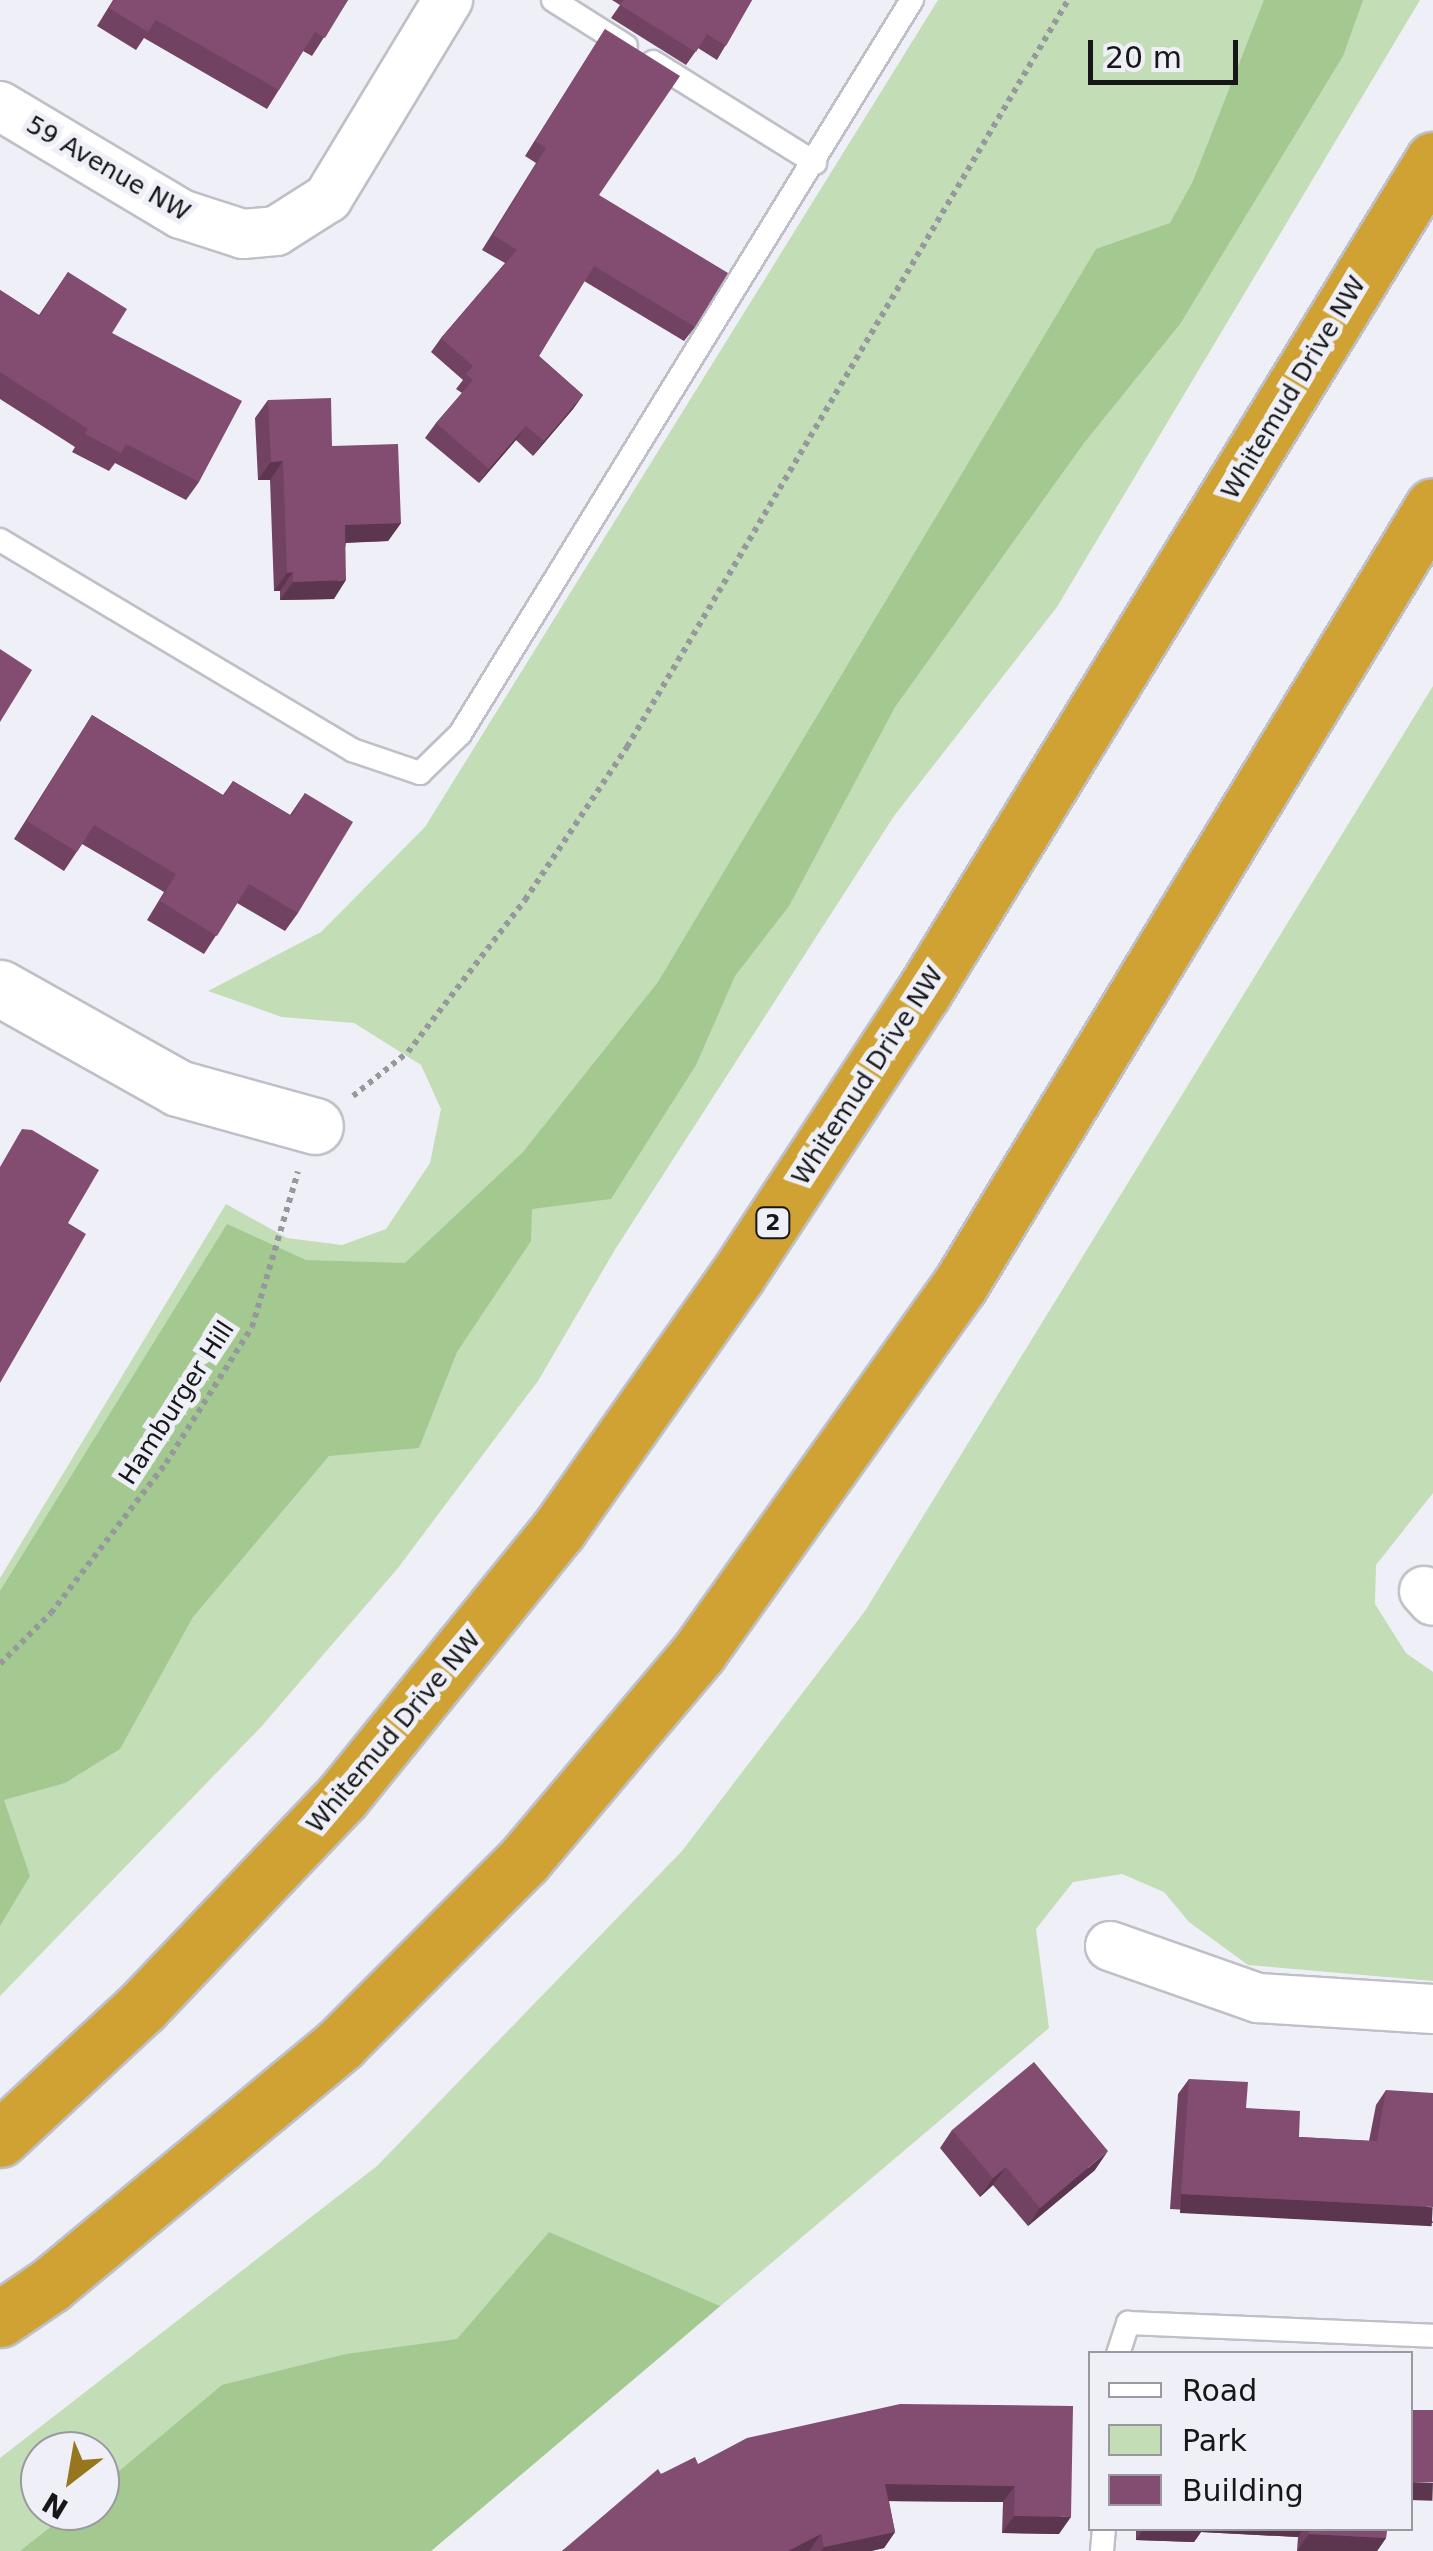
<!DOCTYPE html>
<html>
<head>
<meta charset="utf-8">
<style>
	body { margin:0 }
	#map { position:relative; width:1433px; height:2551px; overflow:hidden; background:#eff0f7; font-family:"DejaVu Sans",sans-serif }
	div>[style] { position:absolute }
	.green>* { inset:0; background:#c3ddb7 }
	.forest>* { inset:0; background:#a3c991 }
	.path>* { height:6px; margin-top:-3px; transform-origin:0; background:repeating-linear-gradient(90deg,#97989d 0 5px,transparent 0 10px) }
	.roads { filter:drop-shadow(2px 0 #bfc0c7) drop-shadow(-2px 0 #bfc0c7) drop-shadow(0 2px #bfc0c7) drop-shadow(0 -2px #bfc0c7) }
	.service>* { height:22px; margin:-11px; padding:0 11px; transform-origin:11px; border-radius:11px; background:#fff }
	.minor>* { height:48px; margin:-24px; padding:0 24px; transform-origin:24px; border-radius:24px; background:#fff }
	.tertiary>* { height:55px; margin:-27.5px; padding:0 27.5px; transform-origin:27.5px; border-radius:27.5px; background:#fff }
	.motorway>* { height:55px; margin:-27.5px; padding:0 27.5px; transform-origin:27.5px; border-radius:27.5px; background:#cfa233 }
	.wall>* { inset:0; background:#714261 }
	.shaded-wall>* { inset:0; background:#5c364f; transform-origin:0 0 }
	.building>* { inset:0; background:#834d71; transform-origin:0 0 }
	span { translate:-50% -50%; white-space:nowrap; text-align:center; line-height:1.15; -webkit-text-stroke:10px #eff0f7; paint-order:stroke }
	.shield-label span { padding:2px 8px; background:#eff0f7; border:2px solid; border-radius:8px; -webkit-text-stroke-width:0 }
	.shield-label { font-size:22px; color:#17171a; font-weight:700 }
	.street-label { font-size:25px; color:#17171a }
	.legend { position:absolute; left:1088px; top:2351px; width:325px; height:180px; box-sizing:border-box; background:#eff0f7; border:2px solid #99999f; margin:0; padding:12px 18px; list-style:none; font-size:30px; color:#17171a }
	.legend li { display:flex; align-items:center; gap:20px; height:50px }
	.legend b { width:50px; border:2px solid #99999f }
	.north { position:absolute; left:20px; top:2431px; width:100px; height:100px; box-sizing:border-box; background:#eff0f7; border:2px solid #99999f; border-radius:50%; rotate:211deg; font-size:28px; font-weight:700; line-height:40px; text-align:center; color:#17171a }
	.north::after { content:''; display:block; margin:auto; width:35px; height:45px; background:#96761e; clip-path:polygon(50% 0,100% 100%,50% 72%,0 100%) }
	.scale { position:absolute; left:1088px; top:40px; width:150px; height:45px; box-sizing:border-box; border:5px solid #17171a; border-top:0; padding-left:12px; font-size:30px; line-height:35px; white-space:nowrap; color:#17171a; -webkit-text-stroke:8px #eff0f7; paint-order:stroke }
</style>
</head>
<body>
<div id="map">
	<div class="green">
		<div style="clip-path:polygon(938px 0,1420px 0,1057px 607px,894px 816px,616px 1248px,538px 1381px,398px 1568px,261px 1727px,0 1996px,0 1578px,226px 1204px,287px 1238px,342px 1245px,386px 1229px,430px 1163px,441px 1109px,421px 1065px,354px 1023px,282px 1017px,208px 991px,321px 932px,425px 827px)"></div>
		<div style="clip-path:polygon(evenodd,1433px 686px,1433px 1493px,1376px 1565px,1375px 1604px,1406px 1653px,1433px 1672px,1433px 1981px,1248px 1965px,1189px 1922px,1164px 1892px,1122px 1874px,1073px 1882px,1036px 1929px,1049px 2028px,431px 2551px,0 2551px,0 2458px,377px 2166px,682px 1851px,865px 1611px,1433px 686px,40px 2451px,100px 2451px,100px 2511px,40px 2511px,40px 2451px)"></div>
	</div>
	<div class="forest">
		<div style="clip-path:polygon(1264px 0,1363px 0,1343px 56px,1180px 324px,1084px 443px,895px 707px,789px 906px,735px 976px,696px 1065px,611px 1199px,532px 1209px,531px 1241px,457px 1352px,419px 1448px,329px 1456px,193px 1617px,120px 1749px,65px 1783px,4px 1800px,30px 1876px,0 1926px,0 1591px,227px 1224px,306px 1260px,405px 1263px,523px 1152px,658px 982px,1096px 249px,1170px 223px,1193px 181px)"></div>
		<div style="clip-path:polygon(549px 2232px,720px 2306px,431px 2551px,20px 2551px,71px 2511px,100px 2511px,100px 2487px,222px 2385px,346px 2354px,457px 2339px)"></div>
	</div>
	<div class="path">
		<div style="left:353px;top:1096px;width:70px;rotate:-38.7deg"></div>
		<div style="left:408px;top:1052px;width:192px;rotate:-52.4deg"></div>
		<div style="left:525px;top:900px;width:184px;rotate:-56.3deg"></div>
		<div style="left:627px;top:747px;width:867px;rotate:-59.44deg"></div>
		<div style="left:0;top:1664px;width:72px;rotate:-45deg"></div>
		<div style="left:51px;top:1613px;width:189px;rotate:-52.5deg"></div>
		<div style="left:166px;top:1463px;width:161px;rotate:-57.7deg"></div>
		<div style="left:252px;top:1327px;width:162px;rotate:-73.5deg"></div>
	</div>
	<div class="roads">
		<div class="service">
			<div style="left:553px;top:0;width:86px;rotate:32.2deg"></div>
			<div style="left:653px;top:62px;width:191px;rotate:31.9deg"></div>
			<div style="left:0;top:540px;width:410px;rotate:30.8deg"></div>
			<div style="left:352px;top:750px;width:72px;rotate:18.7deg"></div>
			<div style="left:420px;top:773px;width:56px;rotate:-44.3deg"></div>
			<div style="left:460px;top:734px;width:862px;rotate:-58.38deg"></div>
			<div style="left:1118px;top:2354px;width:33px;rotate:-72deg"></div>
			<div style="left:1128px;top:2323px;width:305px;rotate:2.4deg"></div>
			<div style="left:1102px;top:2551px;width:23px;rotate:-85deg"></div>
		</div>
		<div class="minor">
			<div style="left:0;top:106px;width:211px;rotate:30.8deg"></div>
			<div style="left:181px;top:214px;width:65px;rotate:17.9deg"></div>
			<div style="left:243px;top:234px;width:33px;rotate:-5deg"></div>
			<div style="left:276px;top:231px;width:62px;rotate:-32.4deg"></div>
			<div style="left:328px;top:198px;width:232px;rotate:-58.8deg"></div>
			<div style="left:1424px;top:1591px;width:13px;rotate:48deg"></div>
			<div style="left:1110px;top:1946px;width:157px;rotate:19.4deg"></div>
			<div style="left:1258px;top:1998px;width:175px;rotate:3.6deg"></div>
		</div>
		<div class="tertiary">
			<div style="left:0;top:988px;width:204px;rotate:29.3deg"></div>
			<div style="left:178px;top:1088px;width:142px;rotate:15.5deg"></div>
		</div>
		<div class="motorway">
			<div style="left:0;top:2139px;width:194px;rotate:-42.9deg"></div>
			<div style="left:142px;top:2007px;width:290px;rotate:-46.4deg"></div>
			<div style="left:342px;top:1797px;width:345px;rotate:-51deg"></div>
			<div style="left:559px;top:1529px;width:309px;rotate:-54.9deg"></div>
			<div style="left:737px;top:1276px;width:339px;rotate:-56.7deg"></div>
			<div style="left:923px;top:993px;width:977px;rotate:-58.52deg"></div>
			<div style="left:0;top:2319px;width:60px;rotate:-34.2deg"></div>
			<div style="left:50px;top:2285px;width:378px;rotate:-39.7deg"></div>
			<div style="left:341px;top:2043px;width:259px;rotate:-45deg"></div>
			<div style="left:524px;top:1860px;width:272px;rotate:-49.9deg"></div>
			<div style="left:699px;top:1652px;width:450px;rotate:-54.6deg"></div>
			<div style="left:960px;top:1285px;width:911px;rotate:-58.73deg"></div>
		</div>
	</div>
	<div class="wall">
		<div style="clip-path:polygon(113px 0,348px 0,312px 56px,303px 51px,267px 109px,144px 38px,136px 50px,97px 26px)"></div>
		<div style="clip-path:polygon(612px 0,752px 0,717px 60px,698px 48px,686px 65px,611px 18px,620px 5px)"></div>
		<div style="clip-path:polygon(605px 29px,599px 195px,695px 327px,684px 341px,584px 281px,539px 356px,583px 395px,573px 409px,533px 456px,516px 440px,479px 483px,425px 438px,436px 423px,462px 393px,456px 389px,463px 380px,431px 352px,441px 338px,505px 263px,482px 250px,536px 163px,525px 156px)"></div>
		<div style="clip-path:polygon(68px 272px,112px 333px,199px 482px,186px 500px,115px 463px,109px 471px,72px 452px,75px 447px,0 399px,0 290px,39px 315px)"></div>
		<div style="clip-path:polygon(268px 400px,332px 446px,401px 523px,388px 541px,346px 543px,334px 599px,280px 600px,280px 591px,274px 591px,270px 480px,258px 480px,255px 418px)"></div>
		<div style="clip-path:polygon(92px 715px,223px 795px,233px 781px,290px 815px,305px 793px,298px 913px,285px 931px,237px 903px,204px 954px,147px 920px,164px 892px,82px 844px,64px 871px,14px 839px)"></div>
		<div style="clip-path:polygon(1189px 2079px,1246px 2108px,1299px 2137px,1369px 2141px,1376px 2105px,1386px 2090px,1433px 2223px,1170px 2209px,1178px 2094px)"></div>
		<div style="clip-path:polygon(952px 2130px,1095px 2170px,1028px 2226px,993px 2185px,980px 2197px,940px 2148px)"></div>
		<div style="clip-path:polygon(1073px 2406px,1059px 2534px,1002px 2533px,1003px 2502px,889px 2501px,895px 2532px,884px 2548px,871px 2551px,562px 2551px,661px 2474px,698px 2464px)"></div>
		<div style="clip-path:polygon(1136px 2528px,1387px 2528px,1386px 2538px,1377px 2551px,1297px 2551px,1298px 2537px,1201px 2532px,1194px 2542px,1136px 2540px)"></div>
	</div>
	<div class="shaded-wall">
		<div style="clip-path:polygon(583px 395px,573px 409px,533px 456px,544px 441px)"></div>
		<div style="clip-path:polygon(526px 426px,516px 440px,479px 483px,489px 469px)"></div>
		<div style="clip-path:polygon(283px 461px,270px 480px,258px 480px,271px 462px)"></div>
		<div style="clip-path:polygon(401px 523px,388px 541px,332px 543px,345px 525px)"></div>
		<div style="clip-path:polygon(293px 572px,280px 591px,274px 591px,287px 573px)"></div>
		<div style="clip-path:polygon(346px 580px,334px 599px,280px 600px,293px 582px)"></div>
		<div style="clip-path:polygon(1108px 2151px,1095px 2170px,1028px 2226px,1040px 2208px)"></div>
		<div style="clip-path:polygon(1006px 2167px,993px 2185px,980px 2197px,993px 2178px)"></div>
		<div style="left:1181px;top:2194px;width:252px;height:19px;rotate:3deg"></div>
		<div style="left:1410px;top:2482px;width:23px;height:18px;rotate:2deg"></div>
		<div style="clip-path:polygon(885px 2484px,1015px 2486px,1003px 2502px,873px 2501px)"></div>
		<div style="clip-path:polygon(1014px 2516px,1071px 2517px,1059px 2534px,1002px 2533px)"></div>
		<div style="clip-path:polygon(1144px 2528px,1304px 2528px,1298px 2537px,1201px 2532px,1194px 2542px,1136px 2540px)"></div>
		<div style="clip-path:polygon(895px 2532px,884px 2548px,871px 2551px,821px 2551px,824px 2547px)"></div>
		<div style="clip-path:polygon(821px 2534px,809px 2551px,788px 2551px)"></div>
		<div style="clip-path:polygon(1309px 2534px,1386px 2538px,1377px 2551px,1297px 2551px)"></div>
	</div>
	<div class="building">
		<div style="clip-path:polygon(114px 0,348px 0,325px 38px,315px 32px,279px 90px,156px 20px,148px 32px,109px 8px)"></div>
		<div style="clip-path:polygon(624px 0,752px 0,726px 46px,707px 34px,696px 52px,620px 5px)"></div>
		<div style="clip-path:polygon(605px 29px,680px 76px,599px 195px,728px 273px,695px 327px,594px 266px,539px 356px,583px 395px,544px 441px,526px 426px,489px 469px,436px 423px,473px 380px,466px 374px,473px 366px,441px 338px,517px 250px,493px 235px,546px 148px,535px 141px)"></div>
		<div style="clip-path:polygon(68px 272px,127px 309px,112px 333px,242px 401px,199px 482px,126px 444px,121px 453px,85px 434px,88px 429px,0 372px,0 290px,40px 316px)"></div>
		<div style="clip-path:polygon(331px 398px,332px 446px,398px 444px,401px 523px,345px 525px,346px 580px,293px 582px,293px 572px,287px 573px,283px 461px,271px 462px,268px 400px)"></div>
		<div style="clip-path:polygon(0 649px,32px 670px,0 722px)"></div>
		<div style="clip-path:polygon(92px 715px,224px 796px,233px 781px,292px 816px,305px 793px,353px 822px,298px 913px,249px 884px,217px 936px,160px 901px,176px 874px,94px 825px,77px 852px,27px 821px)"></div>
		<div style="clip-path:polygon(22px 1129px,32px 1130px,99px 1170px,68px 1223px,86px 1234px,0 1383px,0 1167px)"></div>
		<div style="clip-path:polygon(1034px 2062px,1108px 2151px,1040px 2208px,1006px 2167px,993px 2178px,952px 2130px)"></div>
		<div style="clip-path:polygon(1189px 2079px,1248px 2082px,1246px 2108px,1300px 2111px,1299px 2137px,1377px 2141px,1386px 2090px,1433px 2093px,1433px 2207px,1181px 2194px)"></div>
		<div style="clip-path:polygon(900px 2404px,1073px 2406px,1071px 2517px,1014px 2516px,1015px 2486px,885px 2484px,895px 2532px,824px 2547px,821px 2534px,788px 2551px,562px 2551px,658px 2469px,661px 2474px,695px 2457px,698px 2464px,747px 2438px)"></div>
		<div style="left:1410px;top:2410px;width:23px;height:72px"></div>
		<div style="clip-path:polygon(1309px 2528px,1387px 2528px,1386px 2538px,1309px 2534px)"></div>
	</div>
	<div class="shield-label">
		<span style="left:773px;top:1223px">2</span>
	</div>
	<div class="street-label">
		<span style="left:108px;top:169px;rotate:30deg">59 Avenue NW</span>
		<span style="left:1294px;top:388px;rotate:-59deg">Whitemud Drive NW</span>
		<span style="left:868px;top:1076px;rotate:-57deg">Whitemud Drive NW</span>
		<span style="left:177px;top:1403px;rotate:-57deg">Hamburger Hill</span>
		<span style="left:394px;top:1732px;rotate:-50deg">Whitemud Drive NW</span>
	</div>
	<ul class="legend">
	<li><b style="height:12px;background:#fff"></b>Road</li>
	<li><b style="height:28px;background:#c3ddb7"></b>Park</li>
	<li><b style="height:28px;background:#834d71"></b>Building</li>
	</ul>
	<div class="north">N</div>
	<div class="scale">20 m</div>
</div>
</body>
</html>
